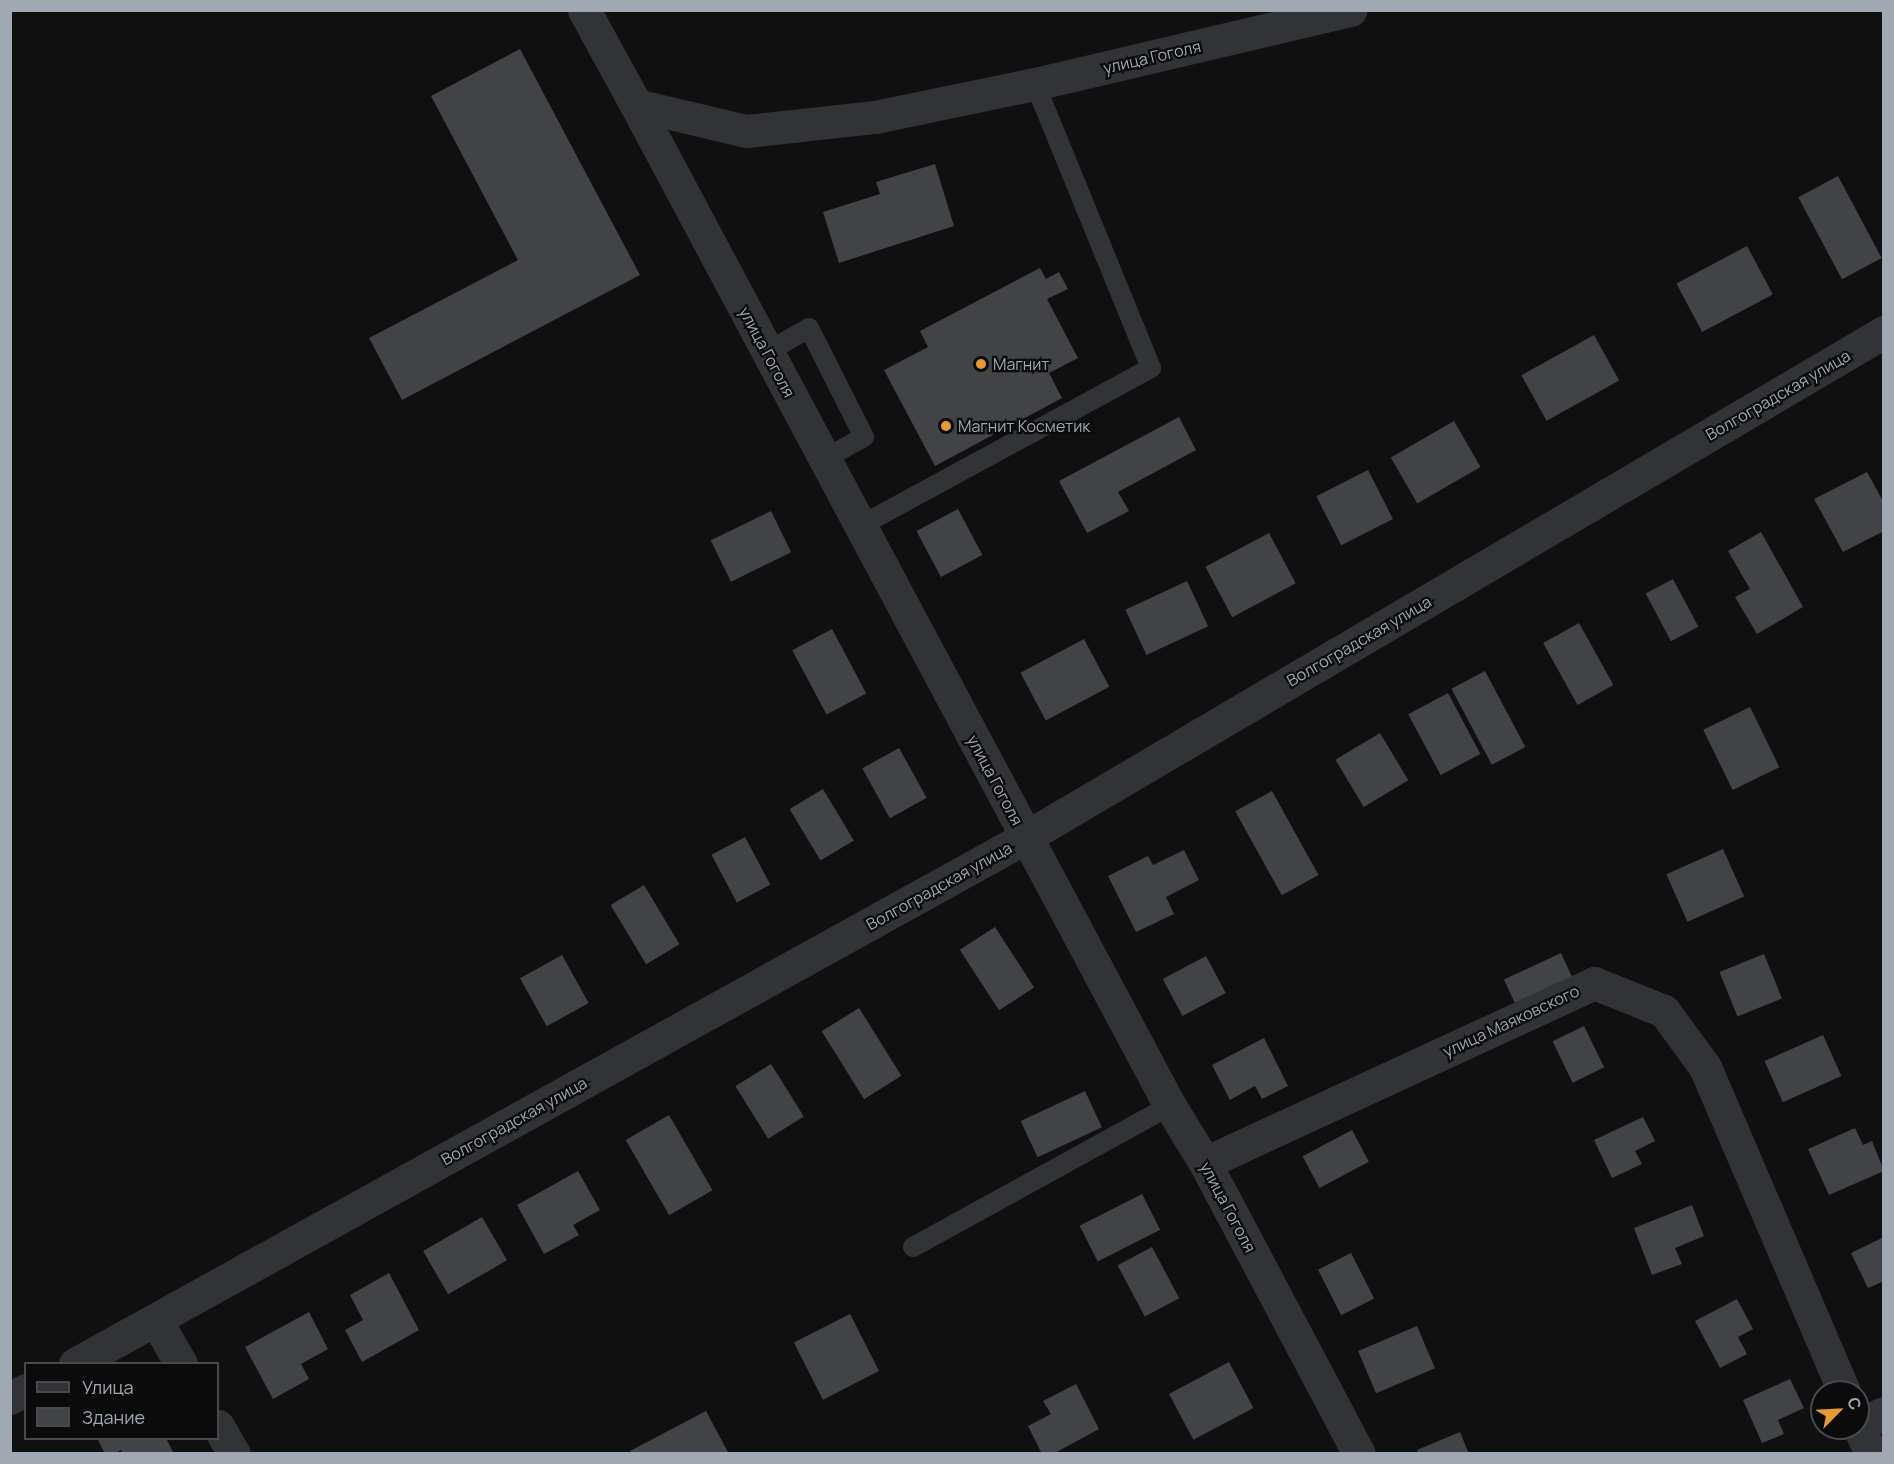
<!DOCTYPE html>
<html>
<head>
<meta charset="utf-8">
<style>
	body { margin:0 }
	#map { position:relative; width:1894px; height:1464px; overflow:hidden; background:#101011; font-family:Manrope,sans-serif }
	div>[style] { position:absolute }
	.building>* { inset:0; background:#414347; transform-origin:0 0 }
	.service>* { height:20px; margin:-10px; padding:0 10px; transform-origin:10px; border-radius:10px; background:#313336 }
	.minor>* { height:33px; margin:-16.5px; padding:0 16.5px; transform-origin:16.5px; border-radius:16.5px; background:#313336 }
	.tertiary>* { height:33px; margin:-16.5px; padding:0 16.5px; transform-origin:16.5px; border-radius:16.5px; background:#313336 }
	.dots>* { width:16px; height:16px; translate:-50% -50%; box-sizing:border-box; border:3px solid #0b0b0c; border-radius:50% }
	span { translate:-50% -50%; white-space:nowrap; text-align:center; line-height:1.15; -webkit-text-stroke:4.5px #0b0b0c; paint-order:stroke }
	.street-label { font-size:16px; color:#a2a8b2 }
	.poi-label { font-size:16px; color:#a2a8b2 }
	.left { translate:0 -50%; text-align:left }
	.frame { position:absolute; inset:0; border:12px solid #a2a8b2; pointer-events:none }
	.legend { position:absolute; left:24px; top:1362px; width:195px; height:78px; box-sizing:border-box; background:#0b0b0c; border:2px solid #474a4e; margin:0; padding:8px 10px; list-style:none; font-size:18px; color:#a2a8b2 }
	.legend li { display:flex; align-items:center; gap:12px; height:30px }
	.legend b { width:30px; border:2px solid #474a4e }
	.north { position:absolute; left:1810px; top:1380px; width:60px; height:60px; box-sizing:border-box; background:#0b0b0c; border:2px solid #474a4e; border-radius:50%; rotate:66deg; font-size:16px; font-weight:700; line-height:24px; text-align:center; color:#a2a8b2 }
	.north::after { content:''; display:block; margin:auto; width:21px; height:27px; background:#e79933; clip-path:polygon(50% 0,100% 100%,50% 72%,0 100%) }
</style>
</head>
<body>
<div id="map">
	<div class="building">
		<div style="clip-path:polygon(520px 49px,640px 275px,402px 400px,369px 338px,518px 260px,431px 96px)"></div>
		<div style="clip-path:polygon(935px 164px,954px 226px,839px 263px,823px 212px,880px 194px,876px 182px)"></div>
		<div style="left:1838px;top:176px;width:93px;height:45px;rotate:62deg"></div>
		<div style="left:1747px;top:246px;width:55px;height:80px;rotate:62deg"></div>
		<div style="clip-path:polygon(1040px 268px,1046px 279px,1059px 272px,1068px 289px,1047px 299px,1078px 358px,1049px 373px,1062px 398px,935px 466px,884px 370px,928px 347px,920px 331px)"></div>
		<div style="left:1594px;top:335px;width:52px;height:83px;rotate:61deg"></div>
		<div style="clip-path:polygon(1179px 417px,1196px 450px,1118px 492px,1129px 511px,1087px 533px,1059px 481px)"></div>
		<div style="left:1454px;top:421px;width:53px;height:73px;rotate:60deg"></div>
		<div style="left:1368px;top:470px;width:55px;height:58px;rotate:63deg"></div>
		<div style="clip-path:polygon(1867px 472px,1884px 503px,1884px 531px,1843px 552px,1814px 499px)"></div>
		<div style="left:958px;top:509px;width:52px;height:47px;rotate:62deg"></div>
		<div style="left:771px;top:511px;width:46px;height:67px;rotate:64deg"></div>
		<div style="clip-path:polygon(1761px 532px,1803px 607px,1757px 634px,1735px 597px,1750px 589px,1728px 551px)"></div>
		<div style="left:1269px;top:533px;width:57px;height:72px;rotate:62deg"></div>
		<div style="left:1673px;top:579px;width:54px;height:31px;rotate:62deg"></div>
		<div style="left:1187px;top:581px;width:50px;height:68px;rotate:65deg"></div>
		<div style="left:1579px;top:623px;width:71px;height:41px;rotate:61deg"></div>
		<div style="left:832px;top:629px;width:73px;height:45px;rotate:62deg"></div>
		<div style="left:1084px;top:639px;width:54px;height:72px;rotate:62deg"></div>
		<div style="left:1485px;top:671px;width:86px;height:38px;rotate:62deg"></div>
		<div style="left:1448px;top:693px;width:69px;height:45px;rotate:62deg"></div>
		<div style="left:1750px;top:707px;width:67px;height:52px;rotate:64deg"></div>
		<div style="left:1380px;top:733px;width:55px;height:52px;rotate:59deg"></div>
		<div style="left:899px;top:748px;width:57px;height:42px;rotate:61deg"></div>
		<div style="left:823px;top:789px;width:60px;height:39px;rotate:59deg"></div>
		<div style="left:1272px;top:791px;width:96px;height:42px;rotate:61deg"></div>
		<div style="left:745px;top:837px;width:54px;height:38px;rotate:62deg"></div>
		<div style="left:1723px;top:849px;width:52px;height:62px;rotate:66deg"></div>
		<div style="clip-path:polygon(1184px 850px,1199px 880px,1166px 897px,1174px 914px,1136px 932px,1108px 876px,1148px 856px,1153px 865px)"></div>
		<div style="left:644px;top:885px;width:69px;height:39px;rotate:59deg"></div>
		<div style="left:995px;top:927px;width:72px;height:42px;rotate:57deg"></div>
		<div style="left:1561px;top:953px;width:33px;height:63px;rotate:65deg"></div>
		<div style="left:1764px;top:954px;width:48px;height:48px;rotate:68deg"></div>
		<div style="left:562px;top:955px;width:55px;height:48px;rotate:61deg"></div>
		<div style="left:1206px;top:956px;width:42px;height:49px;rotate:62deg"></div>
		<div style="left:859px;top:1008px;width:80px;height:44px;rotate:58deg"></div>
		<div style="left:1584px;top:1026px;width:46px;height:35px;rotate:64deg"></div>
		<div style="left:1823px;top:1035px;width:45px;height:64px;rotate:66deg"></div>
		<div style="clip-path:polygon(1264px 1038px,1288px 1086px,1262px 1099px,1255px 1086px,1230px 1100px,1212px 1065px)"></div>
		<div style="left:771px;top:1064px;width:62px;height:42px;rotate:58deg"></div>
		<div style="left:1085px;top:1091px;width:40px;height:71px;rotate:65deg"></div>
		<div style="left:669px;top:1115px;width:87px;height:50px;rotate:60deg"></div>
		<div style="clip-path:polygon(1643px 1117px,1655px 1141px,1635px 1151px,1642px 1164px,1612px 1178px,1594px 1140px)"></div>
		<div style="clip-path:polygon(1855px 1128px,1863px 1145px,1872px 1141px,1884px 1171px,1829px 1195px,1808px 1149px)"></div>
		<div style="left:1352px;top:1130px;width:36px;height:56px;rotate:62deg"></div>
		<div style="clip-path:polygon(578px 1171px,600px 1210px,573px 1225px,579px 1235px,544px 1254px,517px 1205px)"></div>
		<div style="left:1142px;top:1194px;width:40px;height:70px;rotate:63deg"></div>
		<div style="clip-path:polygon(1692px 1205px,1704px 1236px,1675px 1248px,1682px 1264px,1652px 1275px,1634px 1228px)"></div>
		<div style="left:482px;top:1217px;width:50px;height:68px;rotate:60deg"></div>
		<div style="clip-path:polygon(1884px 1237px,1884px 1281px,1868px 1288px,1851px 1253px)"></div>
		<div style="left:1152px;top:1247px;width:58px;height:39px;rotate:62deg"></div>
		<div style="left:1351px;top:1253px;width:51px;height:37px;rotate:63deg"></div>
		<div style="clip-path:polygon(389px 1273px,419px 1330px,362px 1362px,345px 1330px,363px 1320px,350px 1295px)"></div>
		<div style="clip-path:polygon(1737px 1299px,1753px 1329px,1738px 1337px,1747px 1354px,1720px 1368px,1695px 1321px)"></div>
		<div style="clip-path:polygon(309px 1312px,328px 1349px,301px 1364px,309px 1379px,273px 1399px,245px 1347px)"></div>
		<div style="left:850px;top:1314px;width:64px;height:63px;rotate:63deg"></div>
		<div style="left:1417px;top:1326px;width:46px;height:64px;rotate:67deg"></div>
		<div style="left:1229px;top:1362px;width:52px;height:68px;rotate:62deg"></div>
		<div style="clip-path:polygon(1790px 1379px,1804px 1408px,1778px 1420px,1784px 1434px,1762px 1443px,1743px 1400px)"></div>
		<div style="clip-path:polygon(1076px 1384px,1099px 1429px,1053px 1454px,1042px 1454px,1028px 1426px,1051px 1414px,1043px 1401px)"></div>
		<div style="clip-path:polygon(706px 1411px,729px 1454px,631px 1454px,630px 1451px)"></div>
		<div style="clip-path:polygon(1460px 1432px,1469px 1454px,1418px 1454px,1417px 1450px)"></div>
		<div style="clip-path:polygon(97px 1438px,166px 1438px,174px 1454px,123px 1454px,121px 1450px,114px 1454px,105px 1454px)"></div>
	</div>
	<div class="service">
		<div style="left:767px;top:352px;width:48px;rotate:-29.7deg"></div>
		<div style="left:809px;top:328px;width:122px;rotate:63.2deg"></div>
		<div style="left:864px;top:437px;width:46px;rotate:151.2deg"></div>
		<div style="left:860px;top:526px;width:331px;rotate:-28.5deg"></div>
		<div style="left:1151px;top:368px;width:307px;rotate:-112.2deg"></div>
		<div style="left:913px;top:1247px;width:293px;rotate:-28.8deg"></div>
	</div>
	<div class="minor">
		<div style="left:636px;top:105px;width:1135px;rotate:61.92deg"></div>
		<div style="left:1170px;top:1106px;width:67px;rotate:58.4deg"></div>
		<div style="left:1205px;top:1163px;width:329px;rotate:62.1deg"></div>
		<div style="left:1205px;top:1163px;width:429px;rotate:-24.8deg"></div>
		<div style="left:1594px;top:983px;width:75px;rotate:21.8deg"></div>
		<div style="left:1664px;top:1011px;width:69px;rotate:53.8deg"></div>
		<div style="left:1705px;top:1067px;width:353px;rotate:66.8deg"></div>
		<div style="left:156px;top:1320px;width:51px;rotate:60.4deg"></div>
		<div style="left:75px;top:1364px;width:1087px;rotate:-28.99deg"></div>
		<div style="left:1026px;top:837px;width:996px;rotate:-30.48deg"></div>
		<div style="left:10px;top:1398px;width:18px;rotate:-27deg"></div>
		<div style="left:218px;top:1426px;width:32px;rotate:60deg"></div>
		<div style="left:1871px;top:1454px;width:32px;rotate:-114deg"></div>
		<div style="left:1858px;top:1425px;width:29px;rotate:-25deg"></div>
	</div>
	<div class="tertiary">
		<div style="left:584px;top:10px;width:108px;rotate:61.3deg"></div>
		<div style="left:636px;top:105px;width:113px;rotate:13.3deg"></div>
		<div style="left:746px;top:131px;width:130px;rotate:-6.2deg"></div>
		<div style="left:875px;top:117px;width:163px;rotate:-11.7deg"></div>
		<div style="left:1035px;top:84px;width:324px;rotate:-13.2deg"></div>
	</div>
	<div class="dots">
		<div style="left:981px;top:364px;background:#e79933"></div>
		<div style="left:946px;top:426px;background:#e79933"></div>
	</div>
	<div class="street-label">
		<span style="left:1152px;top:57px;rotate:-13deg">улица Гоголя</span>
		<span style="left:767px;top:352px;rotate:62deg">улица Гоголя</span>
		<span style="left:1778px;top:395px;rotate:-30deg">Волгоградская улица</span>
		<span style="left:1359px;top:641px;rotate:-30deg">Волгоградская улица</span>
		<span style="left:995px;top:780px;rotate:62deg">улица Гоголя</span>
		<span style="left:939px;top:886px;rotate:-29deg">Волгоградская улица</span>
		<span style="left:1511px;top:1021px;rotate:-25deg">улица Маяковского</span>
		<span style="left:514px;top:1121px;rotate:-29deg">Волгоградская улица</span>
		<span style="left:1228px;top:1207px;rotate:62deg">улица Гоголя</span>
	</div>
	<div class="poi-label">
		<span class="left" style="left:993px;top:364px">Магнит</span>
		<span class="left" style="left:958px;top:426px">Магнит Косметик</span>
	</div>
	<div class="frame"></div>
	<ul class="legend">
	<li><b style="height:8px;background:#313336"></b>Улица</li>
	<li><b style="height:16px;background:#414347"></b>Здание</li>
	</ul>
	<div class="north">С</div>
</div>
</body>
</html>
